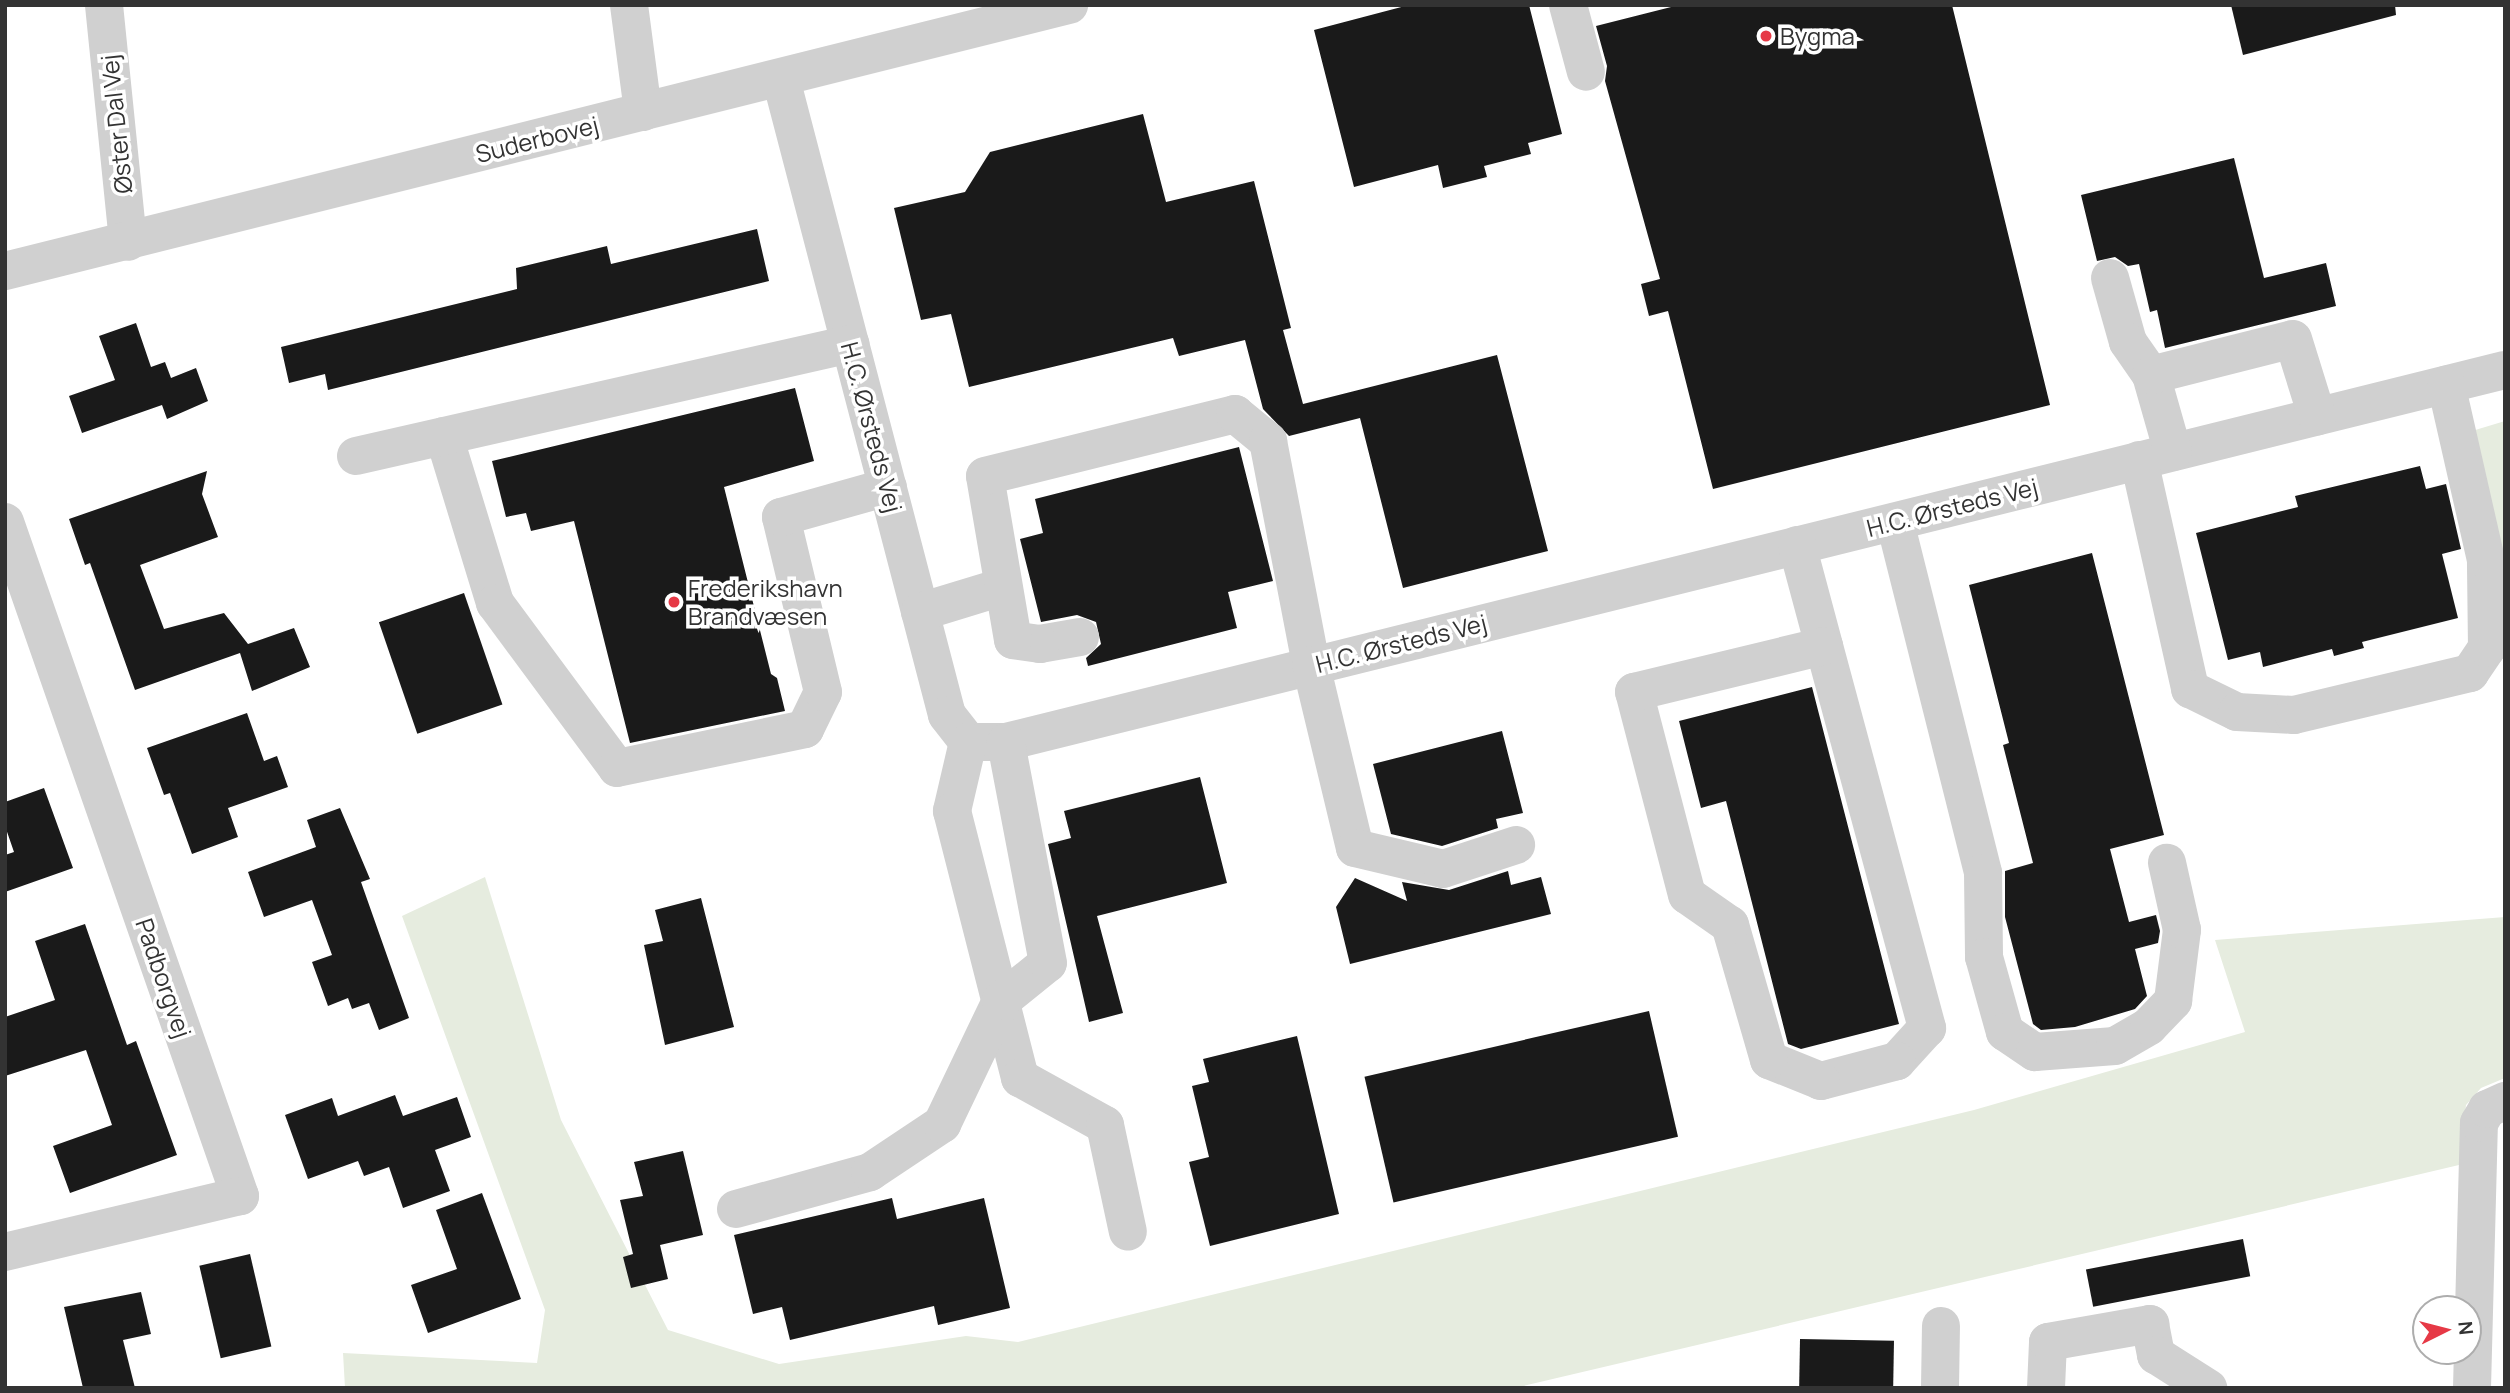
<!DOCTYPE html>
<html>
<head>
<meta charset="utf-8">
<style>
	body { margin:0 }
	#map { position:relative; width:2510px; height:1393px; overflow:hidden; background:#fff; font-family:Manrope,sans-serif }
	div>[style] { position:absolute }
	.green>* { inset:0; background:#e6ecdf }
	.building>* { inset:0; background:#1a1a1a; transform-origin:0 0 }
	.minor>* { height:38px; margin:-19px; padding:0 19px; transform-origin:19px; border-radius:19px; background:#d0d0d0 }
	.dots>* { width:19px; height:19px; translate:-50% -50%; box-sizing:border-box; border:4px solid #fff; border-radius:50% }
	span { translate:-50% -50%; white-space:nowrap; text-align:center; line-height:1.15; -webkit-text-stroke:7px #fff; paint-order:stroke }
	.poi-label { font-size:24px; color:#333 }
	.left { translate:0 -50%; text-align:left }
	.street-label { font-size:24px; color:#333 }
	.frame { position:absolute; inset:0; border:7px solid #333; pointer-events:none }
	.north { position:absolute; left:2412px; top:1295px; width:70px; height:70px; box-sizing:border-box; background:#fff; border:2px solid #adadad; border-radius:50%; rotate:84deg; font-size:19px; font-weight:700; line-height:28px; text-align:center; color:#333 }
	.north::after { content:''; display:block; margin:auto; width:24px; height:32px; background:#e63946; clip-path:polygon(50% 0,100% 100%,50% 72%,0 100%) }
</style>
</head>
<body>
<div id="map">
	<div class="green">
		<div style="clip-path:polygon(2505px 421px,2505px 609px,2472px 431px)"></div>
		<div style="clip-path:polygon(485px 877px,561px 1120px,668px 1330px,779px 1364px,966px 1336px,1018px 1342px,1974px 1110px,2245px 1032px,2215px 940px,2505px 917px,2505px 1078px,2481px 1088px,2466px 1105px,2459px 1165px,1515px 1388px,345px 1388px,343px 1353px,537px 1363px,545px 1310px,402px 916px)"></div>
	</div>
	<div class="building">
		<div style="clip-path:polygon(1409px 5px,1529px 5px,1562px 134px,1528px 143px,1531px 154px,1484px 166px,1487px 177px,1443px 188px,1438px 165px,1354px 187px,1314px 30px)"></div>
		<div style="clip-path:polygon(1679px 5px,1952px 5px,2050px 405px,1713px 489px,1668px 311px,1649px 316px,1641px 284px,1660px 279px,1605px 81px,1607px 66px,1596px 26px)"></div>
		<div style="clip-path:polygon(2231px 5px,2395px 5px,2396px 15px,2243px 55px)"></div>
		<div style="clip-path:polygon(1143px 114px,1166px 202px,1254px 181px,1291px 328px,1283px 330px,1303px 404px,1497px 355px,1548px 551px,1403px 588px,1360px 418px,1289px 436px,1263px 409px,1245px 340px,1179px 356px,1173px 338px,969px 387px,951px 314px,921px 320px,894px 208px,965px 192px,990px 152px)"></div>
		<div style="clip-path:polygon(2234px 158px,2264px 278px,2326px 263px,2336px 306px,2165px 348px,2157px 310px,2150px 312px,2139px 264px,2128px 266px,2115px 257px,2097px 261px,2081px 195px)"></div>
		<div style="clip-path:polygon(757px 229px,769px 281px,328px 390px,325px 374px,289px 383px,281px 347px,517px 289px,516px 268px,607px 246px,611px 264px)"></div>
		<div style="clip-path:polygon(136px 323px,151px 367px,165px 362px,171px 378px,196px 368px,208px 401px,167px 419px,162px 405px,82px 433px,69px 396px,115px 380px,99px 336px)"></div>
		<div style="clip-path:polygon(795px 388px,814px 461px,724px 487px,771px 674px,777px 678px,785px 711px,630px 743px,574px 521px,531px 531px,526px 513px,506px 517px,492px 461px)"></div>
		<div style="clip-path:polygon(1239px 447px,1273px 581px,1228px 592px,1237px 628px,1088px 666px,1086px 658px,1101px 644px,1096px 622px,1077px 615px,1041px 622px,1020px 539px,1043px 533px,1035px 499px)"></div>
		<div style="clip-path:polygon(2420px 466px,2426px 489px,2446px 484px,2461px 549px,2442px 554px,2458px 618px,2362px 642px,2364px 648px,2334px 656px,2332px 649px,2263px 667px,2260px 652px,2228px 660px,2196px 533px,2298px 507px,2295px 496px)"></div>
		<div style="clip-path:polygon(207px 471px,202px 494px,218px 537px,140px 565px,164px 629px,224px 613px,248px 644px,294px 628px,310px 667px,252px 691px,240px 653px,135px 690px,90px 563px,85px 565px,69px 519px)"></div>
		<div style="clip-path:polygon(2092px 553px,2164px 835px,2110px 849px,2129px 922px,2156px 915px,2160px 931px,2158px 943px,2135px 949px,2147px 996px,2135px 1009px,2075px 1027px,2041px 1030px,2033px 1024px,2005px 917px,2005px 871px,2033px 863px,2003px 745px,2009px 743px,1969px 585px)"></div>
		<div style="left:464px;top:593px;width:118px;height:90px;rotate:71deg"></div>
		<div style="clip-path:polygon(1812px 687px,1899px 1024px,1801px 1049px,1788px 1044px,1726px 801px,1701px 808px,1679px 721px)"></div>
		<div style="clip-path:polygon(247px 713px,264px 761px,277px 756px,288px 787px,228px 808px,238px 837px,192px 854px,170px 793px,164px 795px,147px 748px)"></div>
		<div style="clip-path:polygon(1502px 731px,1523px 813px,1496px 819px,1498px 828px,1442px 846px,1391px 834px,1373px 764px)"></div>
		<div style="clip-path:polygon(1200px 777px,1227px 883px,1097px 916px,1123px 1013px,1089px 1022px,1048px 844px,1071px 838px,1064px 811px)"></div>
		<div style="clip-path:polygon(44px 788px,73px 868px,5px 892px,5px 855px,14px 852px,5px 826px,5px 802px)"></div>
		<div style="clip-path:polygon(340px 808px,370px 879px,361px 882px,409px 1018px,379px 1030px,369px 1003px,352px 1009px,348px 998px,328px 1006px,312px 962px,332px 955px,312px 900px,264px 917px,248px 872px,316px 847px,307px 820px)"></div>
		<div style="clip-path:polygon(1508px 871px,1511px 885px,1541px 877px,1551px 914px,1350px 964px,1336px 907px,1355px 878px,1407px 901px,1402px 882px,1449px 890px)"></div>
		<div style="clip-path:polygon(701px 898px,734px 1027px,665px 1045px,644px 945px,663px 941px,655px 910px)"></div>
		<div style="clip-path:polygon(85px 924px,127px 1045px,136px 1041px,177px 1155px,70px 1193px,53px 1146px,112px 1125px,86px 1050px,5px 1076px,5px 1017px,55px 1000px,35px 941px)"></div>
		<div style="left:1649px;top:1011px;width:129px;height:292px;rotate:77deg"></div>
		<div style="clip-path:polygon(1297px 1036px,1339px 1214px,1210px 1246px,1189px 1162px,1209px 1157px,1192px 1086px,1209px 1082px,1203px 1059px)"></div>
		<div style="clip-path:polygon(395px 1095px,403px 1116px,457px 1097px,471px 1137px,435px 1150px,450px 1191px,403px 1208px,389px 1167px,364px 1176px,358px 1161px,308px 1179px,285px 1115px,332px 1098px,338px 1116px)"></div>
		<div style="clip-path:polygon(683px 1151px,703px 1235px,660px 1245px,668px 1279px,631px 1288px,623px 1257px,633px 1254px,620px 1200px,643px 1196px,634px 1162px)"></div>
		<div style="clip-path:polygon(482px 1193px,521px 1299px,428px 1333px,411px 1285px,457px 1269px,436px 1210px)"></div>
		<div style="clip-path:polygon(892px 1198px,897px 1219px,984px 1198px,1010px 1308px,938px 1325px,934px 1306px,790px 1340px,782px 1307px,753px 1314px,734px 1235px)"></div>
		<div style="left:2243px;top:1239px;width:38px;height:160px;rotate:79deg"></div>
		<div style="left:250px;top:1254px;width:95px;height:52px;rotate:77deg"></div>
		<div style="clip-path:polygon(141px 1292px,151px 1334px,123px 1340px,135px 1388px,83px 1388px,64px 1307px)"></div>
		<div style="left:1800px;top:1339px;width:94px;height:49px;rotate:1deg"></div>
	</div>
	<div class="minor">
		<div style="left:104px;top:5px;width:238px;rotate:84.2deg"></div>
		<div style="left:629px;top:5px;width:108px;rotate:82.5deg"></div>
		<div style="left:1568px;top:5px;width:69px;rotate:75deg"></div>
		<div style="left:781px;top:79px;width:657px;rotate:75.37deg"></div>
		<div style="left:947px;top:715px;width:34px;rotate:52deg"></div>
		<div style="left:968px;top:742px;width:38px"></div>
		<div style="left:1006px;top:742px;width:1544px;rotate:-13.94deg"></div>
		<div style="left:5px;top:271px;width:1097px;rotate:-14.04deg"></div>
		<div style="left:2110px;top:278px;width:66px;rotate:74.3deg"></div>
		<div style="left:2128px;top:342px;width:40px;rotate:55.1deg"></div>
		<div style="left:2151px;top:375px;width:80px;rotate:74.1deg"></div>
		<div style="left:2151px;top:375px;width:146px;rotate:-14.2deg"></div>
		<div style="left:2293px;top:339px;width:81px;rotate:72.7deg"></div>
		<div style="left:444px;top:436px;width:175px;rotate:73deg"></div>
		<div style="left:495px;top:603px;width:205px;rotate:53.5deg"></div>
		<div style="left:617px;top:768px;width:192px;rotate:-11.7deg"></div>
		<div style="left:805px;top:729px;width:41px;rotate:-64.1deg"></div>
		<div style="left:823px;top:692px;width:180px;rotate:-103.5deg"></div>
		<div style="left:781px;top:517px;width:111px;rotate:-15.7deg"></div>
		<div style="left:356px;top:456px;width:507px;rotate:-12.77deg"></div>
		<div style="left:2139px;top:460px;width:235px;rotate:77.4deg"></div>
		<div style="left:2190px;top:689px;width:52px;rotate:26.1deg"></div>
		<div style="left:2237px;top:712px;width:57px;rotate:3deg"></div>
		<div style="left:2294px;top:715px;width:181px;rotate:-13.4deg"></div>
		<div style="left:2470px;top:673px;width:30px;rotate:-56deg"></div>
		<div style="left:2487px;top:648px;width:88px;rotate:-90.7deg"></div>
		<div style="left:2486px;top:560px;width:180px;rotate:-102.8deg"></div>
		<div style="left:5px;top:522px;width:714px;rotate:70.78deg"></div>
		<div style="left:240px;top:1196px;width:242px;rotate:166.6deg"></div>
		<div style="left:1895px;top:522px;width:362px;rotate:75.9deg"></div>
		<div style="left:1983px;top:873px;width:84px;rotate:89.3deg"></div>
		<div style="left:1984px;top:957px;width:78px;rotate:74.4deg"></div>
		<div style="left:2005px;top:1032px;width:36px;rotate:34deg"></div>
		<div style="left:2035px;top:1052px;width:80px;rotate:-4.3deg"></div>
		<div style="left:2115px;top:1046px;width:39px;rotate:-30deg"></div>
		<div style="left:2149px;top:1026px;width:35px;rotate:-46deg"></div>
		<div style="left:2173px;top:1001px;width:72px;rotate:-82.8deg"></div>
		<div style="left:2182px;top:930px;width:69px;rotate:-102.6deg"></div>
		<div style="left:1797px;top:545px;width:105px;rotate:75deg"></div>
		<div style="left:1824px;top:646px;width:396px;rotate:74.9deg"></div>
		<div style="left:1927px;top:1028px;width:45px;rotate:132.3deg"></div>
		<div style="left:1897px;top:1061px;width:79px;rotate:165.3deg"></div>
		<div style="left:1821px;top:1081px;width:56px;rotate:-158deg"></div>
		<div style="left:1769px;top:1060px;width:141px;rotate:-106.1deg"></div>
		<div style="left:1730px;top:925px;width:52px;rotate:-145.1deg"></div>
		<div style="left:1687px;top:895px;width:210px;rotate:-104.6deg"></div>
		<div style="left:1634px;top:692px;width:195px;rotate:-13.6deg"></div>
		<div style="left:920px;top:612px;width:86px;rotate:-17deg"></div>
		<div style="left:1080px;top:637px;width:41px;rotate:170.1deg"></div>
		<div style="left:1040px;top:644px;width:27px;rotate:-172deg"></div>
		<div style="left:1013px;top:640px;width:166px;rotate:-99.7deg"></div>
		<div style="left:985px;top:476px;width:258px;rotate:-13.9deg"></div>
		<div style="left:1235px;top:414px;width:43px;rotate:39.3deg"></div>
		<div style="left:1268px;top:441px;width:228px;rotate:79.1deg"></div>
		<div style="left:1311px;top:665px;width:188px;rotate:76.5deg"></div>
		<div style="left:1355px;top:848px;width:90px;rotate:13.4deg"></div>
		<div style="left:1443px;top:869px;width:77px;rotate:-18.2deg"></div>
		<div style="left:968px;top:742px;width:71px;rotate:103.1deg"></div>
		<div style="left:952px;top:811px;width:276px;rotate:75.7deg"></div>
		<div style="left:1020px;top:1078px;width:97px;rotate:28.9deg"></div>
		<div style="left:1105px;top:1125px;width:109px;rotate:77.9deg"></div>
		<div style="left:736px;top:1209px;width:139px;rotate:-15.4deg"></div>
		<div style="left:870px;top:1172px;width:87px;rotate:-33.7deg"></div>
		<div style="left:942px;top:1124px;width:136px;rotate:-64.4deg"></div>
		<div style="left:1001px;top:1001px;width:60px;rotate:-39deg"></div>
		<div style="left:1048px;top:963px;width:225px;rotate:-100.8deg"></div>
		<div style="left:1940px;top:1388px;width:62px;rotate:-89.1deg"></div>
		<div style="left:2046px;top:1388px;width:46px;rotate:-87.5deg"></div>
		<div style="left:2048px;top:1342px;width:104px;rotate:-10deg"></div>
		<div style="left:2150px;top:1324px;width:32px;rotate:79deg"></div>
		<div style="left:2156px;top:1355px;width:62px;rotate:32.4deg"></div>
		<div style="left:2472px;top:1388px;width:265px;rotate:-88.5deg"></div>
		<div style="left:2479px;top:1123px;width:16px;rotate:-60deg"></div>
		<div style="left:2487px;top:1109px;width:20px;rotate:-24deg"></div>
	</div>
	<div class="dots">
		<div style="left:1766px;top:36px;background:#e63946"></div>
		<div style="left:674px;top:602px;background:#e63946"></div>
	</div>
	<div class="poi-label">
		<span class="left" style="left:1780px;top:36px">Bygma</span>
		<span class="left" style="left:688px;top:602px">Frederikshavn<br>Brandvæsen</span>
	</div>
	<div class="street-label">
		<span style="left:116px;top:124px;rotate:-96deg">Øster Dal Vej</span>
		<span style="left:537px;top:139px;rotate:-14deg">Suderbovej</span>
		<span style="left:872px;top:427px;rotate:75deg">H.C. Ørsteds Vej</span>
		<span style="left:1952px;top:507px;rotate:-14deg">H.C. Ørsteds Vej</span>
		<span style="left:1401px;top:643px;rotate:-14deg">H.C. Ørsteds Vej</span>
		<span style="left:164px;top:978px;rotate:71deg">Padborgvej</span>
	</div>
	<div class="frame"></div>
	<div class="north">N</div>
</div>
</body>
</html>
